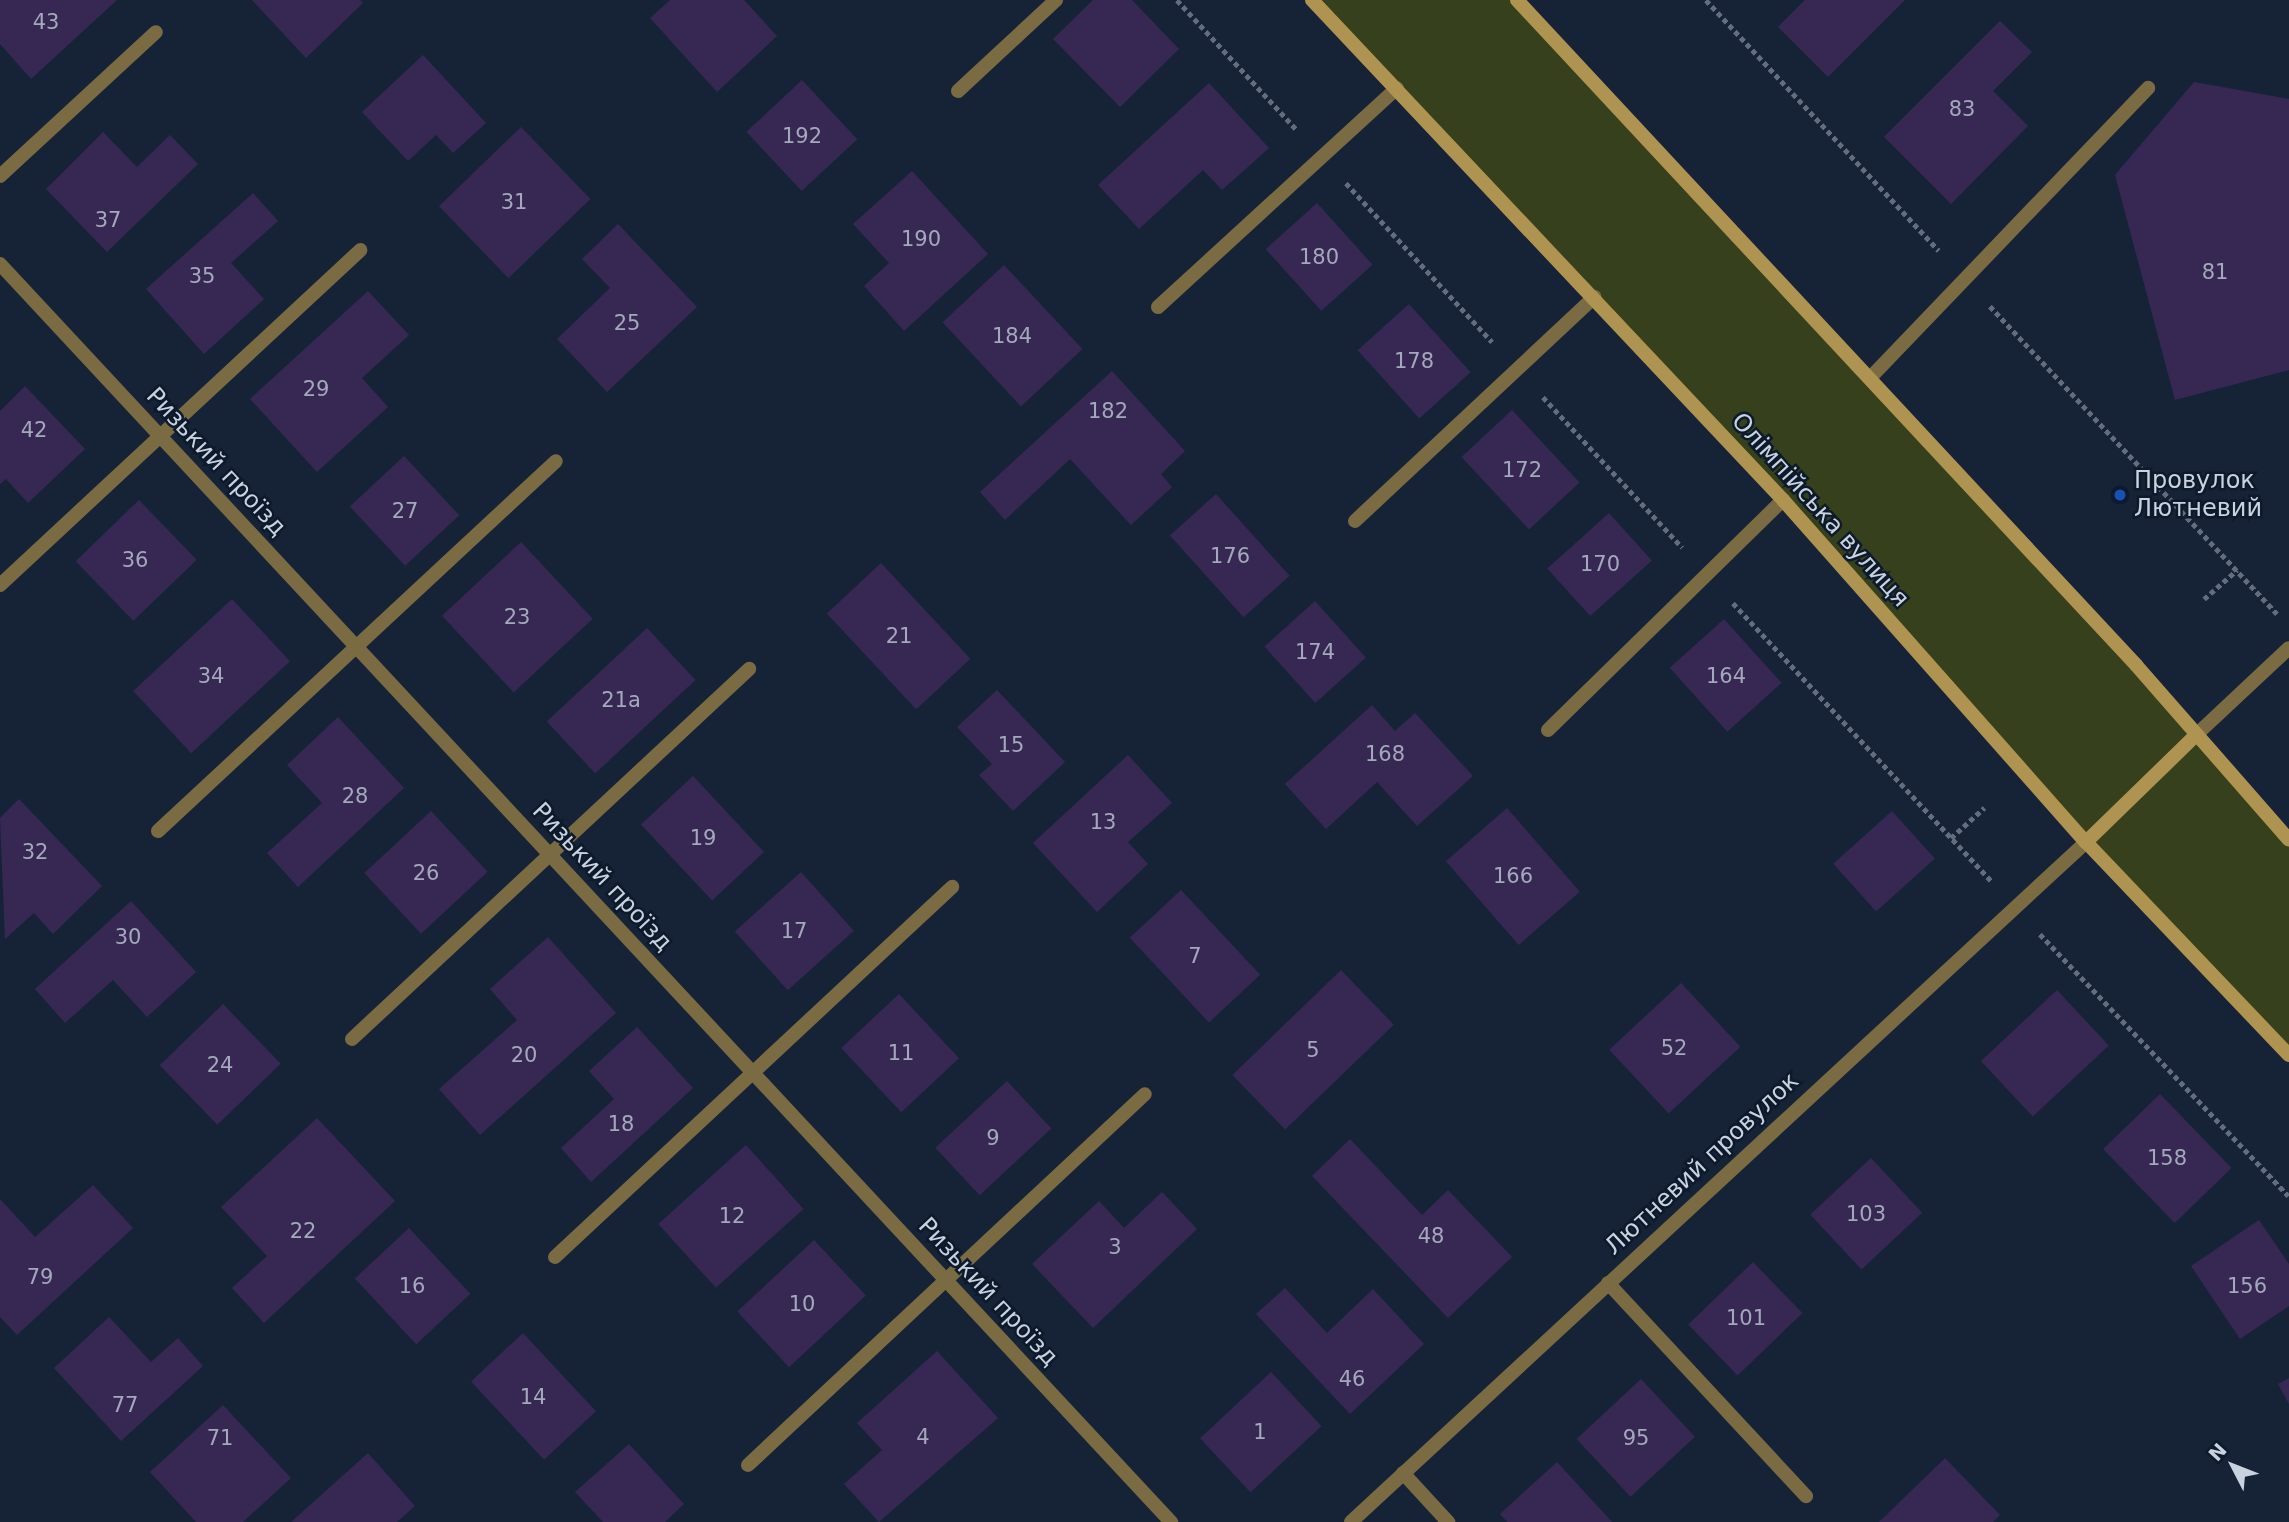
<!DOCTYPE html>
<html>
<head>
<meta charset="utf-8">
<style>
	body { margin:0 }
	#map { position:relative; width:2289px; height:1522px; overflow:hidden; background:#162336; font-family:"DejaVu Sans",sans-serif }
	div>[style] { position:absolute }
	.green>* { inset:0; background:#37401c }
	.building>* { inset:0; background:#362853; transform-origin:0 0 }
	.path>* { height:4.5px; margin-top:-2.25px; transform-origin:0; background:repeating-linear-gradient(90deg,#626d7e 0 5px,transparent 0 8.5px) }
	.lane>* { height:14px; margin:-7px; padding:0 7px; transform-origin:7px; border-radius:7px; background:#7b6b43 }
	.street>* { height:14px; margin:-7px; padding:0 7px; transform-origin:7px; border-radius:7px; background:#7b6b43 }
	.secondary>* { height:14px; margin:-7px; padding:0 7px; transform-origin:7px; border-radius:7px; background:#af9351 }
	.dots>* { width:19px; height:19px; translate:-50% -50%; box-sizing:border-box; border:4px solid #0d1a2c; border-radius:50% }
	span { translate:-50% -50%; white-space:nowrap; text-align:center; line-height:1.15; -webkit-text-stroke:5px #0d1a2c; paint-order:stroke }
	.number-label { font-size:21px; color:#a4a8bc }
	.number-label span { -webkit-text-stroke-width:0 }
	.street-label { font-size:24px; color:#c9d2df }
	.poi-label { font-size:24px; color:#c9d2df }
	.left { translate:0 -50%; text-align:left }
	.north { position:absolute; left:2198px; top:1431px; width:70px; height:70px; -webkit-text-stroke:5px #0d1a2c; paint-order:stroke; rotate:312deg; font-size:19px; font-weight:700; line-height:28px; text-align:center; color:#c9d2df }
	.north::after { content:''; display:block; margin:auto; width:24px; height:32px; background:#c9d2df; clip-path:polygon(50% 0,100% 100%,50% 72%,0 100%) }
</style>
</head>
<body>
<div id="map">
	<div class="green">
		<div style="clip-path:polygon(1311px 0,1510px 0,2289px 840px,2289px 1057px,1595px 297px)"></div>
	</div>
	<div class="building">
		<div style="clip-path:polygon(0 0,117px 0,31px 79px,0 44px)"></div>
		<div style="clip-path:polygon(252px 0,360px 0,363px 3px,306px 58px)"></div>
		<div style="clip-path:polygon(670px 0,744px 0,777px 36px,717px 92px,650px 18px)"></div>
		<div style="clip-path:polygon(1093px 0,1132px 0,1179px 49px,1120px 107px,1053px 39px)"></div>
		<div style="clip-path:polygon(1805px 0,1905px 0,1828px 77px,1778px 27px)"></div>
		<div style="clip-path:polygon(2000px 21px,2032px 52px,1993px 91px,2028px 126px,1951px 204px,1884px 137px)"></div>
		<div style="clip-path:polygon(423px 55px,486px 123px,453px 153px,436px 135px,408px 161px,362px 112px)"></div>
		<div style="left:802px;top:80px;width:81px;height:76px;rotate:47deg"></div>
		<div style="clip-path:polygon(2194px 82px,2289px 99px,2289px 370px,2175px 400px,2115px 175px)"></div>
		<div style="clip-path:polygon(1209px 83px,1269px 148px,1222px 190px,1203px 170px,1139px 229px,1098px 185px)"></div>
		<div style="left:521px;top:127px;width:100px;height:114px;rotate:46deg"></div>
		<div style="clip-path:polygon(103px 132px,137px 167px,170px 135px,198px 164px,107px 252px,46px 189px)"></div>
		<div style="clip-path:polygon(912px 171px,988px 254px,904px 331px,864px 286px,889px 263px,853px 224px)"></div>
		<div style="clip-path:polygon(253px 193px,278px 221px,231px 263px,264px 299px,204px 354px,146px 289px)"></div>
		<div style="left:1317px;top:203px;width:83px;height:69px;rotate:48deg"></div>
		<div style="clip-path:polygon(618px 224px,697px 307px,607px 392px,557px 339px,610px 288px,582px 259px)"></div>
		<div style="left:1004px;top:265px;width:115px;height:84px;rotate:47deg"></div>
		<div style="clip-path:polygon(368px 291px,409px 335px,362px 378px,388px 407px,317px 472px,250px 399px)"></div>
		<div style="left:1409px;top:304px;width:92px;height:69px;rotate:48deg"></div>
		<div style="clip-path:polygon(1112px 371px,1185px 451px,1161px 474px,1172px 487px,1131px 525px,1070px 459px,1005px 520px,980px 492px)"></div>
		<div style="clip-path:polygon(25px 386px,85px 449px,28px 503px,6px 479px,0 484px,0 411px)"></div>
		<div style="left:1512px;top:410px;width:99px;height:69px;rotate:47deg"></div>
		<div style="left:404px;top:456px;width:81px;height:74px;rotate:47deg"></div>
		<div style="left:1216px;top:494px;width:110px;height:62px;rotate:48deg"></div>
		<div style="left:139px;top:500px;width:83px;height:88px;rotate:46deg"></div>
		<div style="left:1609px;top:513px;width:64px;height:83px;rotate:48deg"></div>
		<div style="left:521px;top:542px;width:105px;height:108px;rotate:47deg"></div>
		<div style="left:881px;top:563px;width:131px;height:74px;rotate:47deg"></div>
		<div style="left:232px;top:599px;width:85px;height:135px;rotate:47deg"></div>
		<div style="left:1315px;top:601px;width:76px;height:68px;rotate:48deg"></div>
		<div style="left:1724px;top:619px;width:86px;height:73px;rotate:48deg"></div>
		<div style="left:647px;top:628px;width:71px;height:137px;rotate:47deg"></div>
		<div style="clip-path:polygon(997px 690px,1065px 762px,1013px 811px,979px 775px,992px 764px,957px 727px)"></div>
		<div style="clip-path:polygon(1372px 705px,1395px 731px,1415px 713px,1473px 776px,1417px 826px,1377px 782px,1326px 829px,1285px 784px)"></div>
		<div style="clip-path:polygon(338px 717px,404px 788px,298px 887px,267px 853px,322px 803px,287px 765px)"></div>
		<div style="clip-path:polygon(1128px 755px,1172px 803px,1128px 842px,1148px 864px,1097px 912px,1033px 843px)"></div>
		<div style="left:693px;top:776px;width:104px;height:71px;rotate:47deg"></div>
		<div style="clip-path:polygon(19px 799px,102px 886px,53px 934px,34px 913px,5px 939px,0 818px)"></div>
		<div style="left:1507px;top:808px;width:111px;height:81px;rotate:49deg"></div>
		<div style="left:431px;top:811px;width:83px;height:91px;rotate:47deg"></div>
		<div style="left:1892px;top:811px;width:64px;height:79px;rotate:48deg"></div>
		<div style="left:801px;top:872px;width:79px;height:89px;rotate:48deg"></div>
		<div style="left:1181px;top:890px;width:116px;height:70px;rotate:47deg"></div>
		<div style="clip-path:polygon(131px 901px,196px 972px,147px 1017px,113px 980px,65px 1023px,35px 989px)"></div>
		<div style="clip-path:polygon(548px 937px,616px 1013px,480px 1135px,439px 1089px,517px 1020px,490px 989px)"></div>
		<div style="left:1341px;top:970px;width:76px;height:151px;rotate:46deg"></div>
		<div style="left:1681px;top:983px;width:87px;height:98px;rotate:47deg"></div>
		<div style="left:2057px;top:990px;width:76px;height:104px;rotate:47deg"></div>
		<div style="left:899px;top:994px;width:88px;height:79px;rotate:47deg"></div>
		<div style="left:223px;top:1004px;width:83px;height:88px;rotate:46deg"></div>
		<div style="clip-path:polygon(637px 1027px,693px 1088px,591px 1182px,561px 1148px,614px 1099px,589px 1071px)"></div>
		<div style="left:1007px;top:1081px;width:65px;height:98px;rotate:47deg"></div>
		<div style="left:2160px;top:1094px;width:103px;height:79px;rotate:46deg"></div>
		<div style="clip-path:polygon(317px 1118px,395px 1201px,264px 1323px,232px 1288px,267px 1256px,221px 1207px)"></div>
		<div style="clip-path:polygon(1350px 1139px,1422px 1215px,1448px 1190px,1512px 1257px,1448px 1318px,1312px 1176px)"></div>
		<div style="left:746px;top:1145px;width:86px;height:118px;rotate:48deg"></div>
		<div style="left:1871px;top:1158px;width:75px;height:83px;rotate:47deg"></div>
		<div style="clip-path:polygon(93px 1185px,133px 1228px,17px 1335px,0 1317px,0 1199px,35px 1237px)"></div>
		<div style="clip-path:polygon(1162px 1192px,1197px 1229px,1093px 1328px,1032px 1264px,1099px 1201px,1124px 1228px)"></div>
		<div style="clip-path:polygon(2259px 1220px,2289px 1264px,2289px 1306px,2240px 1339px,2191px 1266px)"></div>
		<div style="left:409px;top:1228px;width:90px;height:74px;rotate:47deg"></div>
		<div style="left:814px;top:1240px;width:76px;height:105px;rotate:47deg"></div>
		<div style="left:1753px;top:1262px;width:71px;height:90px;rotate:46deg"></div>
		<div style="clip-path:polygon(1285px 1288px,1327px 1333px,1373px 1289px,1424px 1344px,1350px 1414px,1256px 1314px)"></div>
		<div style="clip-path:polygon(109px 1317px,151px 1362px,178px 1338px,203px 1366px,121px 1441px,54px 1368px)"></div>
		<div style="left:523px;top:1333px;width:107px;height:71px;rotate:47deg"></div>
		<div style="clip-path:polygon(937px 1351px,998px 1418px,879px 1522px,844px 1484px,882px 1450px,857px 1423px)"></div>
		<div style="left:1271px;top:1372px;width:74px;height:97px;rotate:47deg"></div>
		<div style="clip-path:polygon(2289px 1378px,2289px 1404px,2278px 1384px)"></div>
		<div style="left:1641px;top:1379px;width:79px;height:88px;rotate:47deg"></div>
		<div style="clip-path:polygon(223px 1405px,291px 1478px,243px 1522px,196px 1522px,150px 1472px)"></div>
		<div style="clip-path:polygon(629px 1444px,684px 1504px,665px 1522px,603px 1522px,575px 1492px)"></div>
		<div style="clip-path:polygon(368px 1453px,415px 1506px,397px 1522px,291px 1522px)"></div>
		<div style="clip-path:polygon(1945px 1458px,2000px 1515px,1993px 1522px,1879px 1522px)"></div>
		<div style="clip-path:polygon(1557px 1462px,1612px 1522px,1507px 1522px,1500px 1514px)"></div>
	</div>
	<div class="path">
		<div style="left:1177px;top:0;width:178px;rotate:47.3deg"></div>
		<div style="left:1706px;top:0;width:342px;rotate:47.1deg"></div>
		<div style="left:1346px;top:183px;width:216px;rotate:47.4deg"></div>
		<div style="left:1990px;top:306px;width:421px;rotate:47deg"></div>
		<div style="left:1543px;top:397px;width:205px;rotate:47.2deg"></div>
		<div style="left:2204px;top:599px;width:44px;rotate:-41.3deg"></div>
		<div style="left:1733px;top:603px;width:379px;rotate:47.1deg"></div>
		<div style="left:1951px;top:838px;width:45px;rotate:-42.3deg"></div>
		<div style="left:2040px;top:934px;width:361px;rotate:46.5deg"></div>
	</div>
	<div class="lane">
		<div style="left:958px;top:91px;width:134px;rotate:-42.9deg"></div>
		<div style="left:0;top:176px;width:212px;rotate:-42.7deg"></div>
		<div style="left:1158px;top:307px;width:324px;rotate:-42.5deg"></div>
		<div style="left:1870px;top:378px;width:402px;rotate:-46.2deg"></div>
		<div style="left:1355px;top:521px;width:328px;rotate:-43.1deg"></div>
		<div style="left:0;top:585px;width:492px;rotate:-42.9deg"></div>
		<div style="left:1548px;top:730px;width:329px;rotate:-44.4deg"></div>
		<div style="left:158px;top:831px;width:543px;rotate:-42.91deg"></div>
		<div style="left:352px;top:1039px;width:543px;rotate:-42.98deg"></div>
		<div style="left:555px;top:1257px;width:543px;rotate:-42.98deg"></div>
		<div style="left:1608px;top:1283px;width:291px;rotate:47.1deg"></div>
		<div style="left:748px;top:1465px;width:543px;rotate:-43.06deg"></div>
		<div style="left:1403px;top:1473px;width:67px;rotate:47.4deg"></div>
	</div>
	<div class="street">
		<div style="left:0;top:264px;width:1719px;rotate:47.05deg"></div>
		<div style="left:2196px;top:735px;width:127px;rotate:-43.1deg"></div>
		<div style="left:1351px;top:1522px;width:1001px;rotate:-42.77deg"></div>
	</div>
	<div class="secondary">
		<div style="left:1312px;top:0;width:687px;rotate:46.71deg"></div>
		<div style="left:1783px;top:500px;width:457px;rotate:48.5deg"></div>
		<div style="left:2086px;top:842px;width:294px;rotate:46.4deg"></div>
		<div style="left:1517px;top:0;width:909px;rotate:47.05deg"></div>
		<div style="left:2136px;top:665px;width:232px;rotate:48.8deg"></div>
		<div style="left:2086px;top:842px;width:153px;rotate:-44.2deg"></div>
	</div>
	<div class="dots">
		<div style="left:2120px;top:495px;background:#1a4fb4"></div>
	</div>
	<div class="number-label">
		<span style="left:46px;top:22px">43</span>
		<span style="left:1962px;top:109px">83</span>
		<span style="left:802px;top:136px">192</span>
		<span style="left:514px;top:202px">31</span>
		<span style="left:108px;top:220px">37</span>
		<span style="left:921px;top:239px">190</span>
		<span style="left:1319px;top:257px">180</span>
		<span style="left:2215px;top:272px">81</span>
		<span style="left:202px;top:276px">35</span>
		<span style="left:627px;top:323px">25</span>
		<span style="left:1012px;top:336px">184</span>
		<span style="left:1414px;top:361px">178</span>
		<span style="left:316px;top:389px">29</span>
		<span style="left:1108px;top:411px">182</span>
		<span style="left:34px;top:430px">42</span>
		<span style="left:1522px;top:470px">172</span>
		<span style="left:405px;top:511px">27</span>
		<span style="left:1230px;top:556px">176</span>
		<span style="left:135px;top:560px">36</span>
		<span style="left:1600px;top:564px">170</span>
		<span style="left:517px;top:617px">23</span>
		<span style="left:899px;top:636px">21</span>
		<span style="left:1315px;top:652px">174</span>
		<span style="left:211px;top:676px">34</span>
		<span style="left:1726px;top:676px">164</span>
		<span style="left:621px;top:700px">21а</span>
		<span style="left:1011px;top:745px">15</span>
		<span style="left:1385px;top:754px">168</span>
		<span style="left:355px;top:796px">28</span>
		<span style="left:1103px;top:822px">13</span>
		<span style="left:703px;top:838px">19</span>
		<span style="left:35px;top:852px">32</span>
		<span style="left:426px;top:873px">26</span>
		<span style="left:1513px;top:876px">166</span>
		<span style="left:794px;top:931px">17</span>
		<span style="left:128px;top:937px">30</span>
		<span style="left:1195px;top:956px">7</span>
		<span style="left:1674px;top:1048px">52</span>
		<span style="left:1313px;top:1050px">5</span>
		<span style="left:901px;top:1053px">11</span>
		<span style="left:524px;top:1055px">20</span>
		<span style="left:220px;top:1065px">24</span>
		<span style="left:621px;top:1124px">18</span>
		<span style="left:993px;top:1138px">9</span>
		<span style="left:2167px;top:1158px">158</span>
		<span style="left:1866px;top:1214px">103</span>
		<span style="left:732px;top:1216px">12</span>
		<span style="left:303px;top:1231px">22</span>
		<span style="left:1431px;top:1236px">48</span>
		<span style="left:1115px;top:1247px">3</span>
		<span style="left:40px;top:1277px">79</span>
		<span style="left:412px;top:1286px">16</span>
		<span style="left:2247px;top:1286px">156</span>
		<span style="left:802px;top:1304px">10</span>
		<span style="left:1746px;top:1318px">101</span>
		<span style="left:1352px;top:1379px">46</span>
		<span style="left:533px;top:1397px">14</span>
		<span style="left:125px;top:1405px">77</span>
		<span style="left:1260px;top:1432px">1</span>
		<span style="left:923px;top:1437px">4</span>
		<span style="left:220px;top:1438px">71</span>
		<span style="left:1636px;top:1438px">95</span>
	</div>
	<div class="street-label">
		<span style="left:216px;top:462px;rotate:47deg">Ризький проїзд</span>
		<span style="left:1820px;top:510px;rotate:48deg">Олімпійська вулиця</span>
		<span style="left:602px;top:877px;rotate:47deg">Ризький проїзд</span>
		<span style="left:1702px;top:1164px;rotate:-43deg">Лютневий провулок</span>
		<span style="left:988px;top:1292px;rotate:47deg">Ризький проїзд</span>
	</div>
	<div class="poi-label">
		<span class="left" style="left:2134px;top:495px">Провулок<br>Лютневий</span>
	</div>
	<div class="north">N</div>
</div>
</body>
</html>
